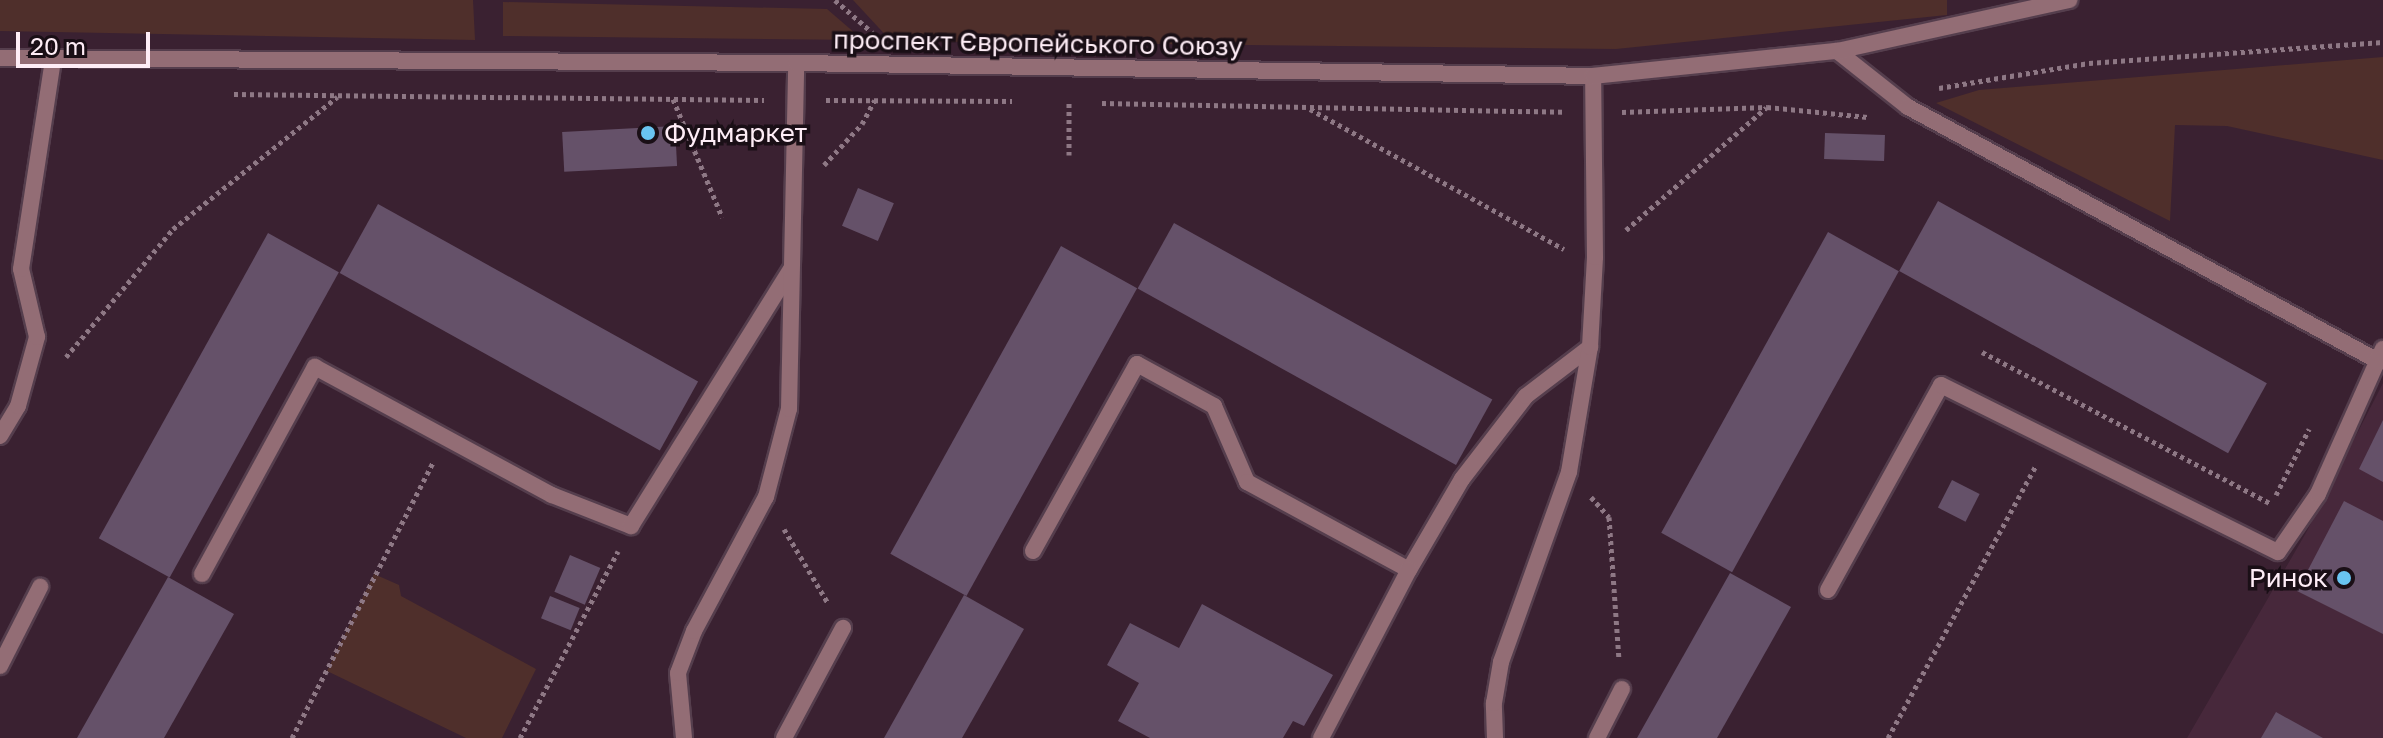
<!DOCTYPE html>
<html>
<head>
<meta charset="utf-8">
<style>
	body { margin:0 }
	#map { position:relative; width:2383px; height:738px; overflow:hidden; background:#3a2131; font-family:"Golos Text",sans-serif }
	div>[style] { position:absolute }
	.built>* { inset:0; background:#47283b }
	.green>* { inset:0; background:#4f2f2b }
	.building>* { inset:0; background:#655169; transform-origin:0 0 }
	.path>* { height:5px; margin-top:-2.5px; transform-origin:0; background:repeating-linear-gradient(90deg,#8e7885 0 4px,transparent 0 8px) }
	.roads { filter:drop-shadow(2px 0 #553e4d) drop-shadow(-2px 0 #553e4d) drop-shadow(0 2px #553e4d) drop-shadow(0 -2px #553e4d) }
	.service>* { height:16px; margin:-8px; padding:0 8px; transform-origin:8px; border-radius:8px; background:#936d75 }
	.minor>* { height:16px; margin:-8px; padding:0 8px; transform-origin:8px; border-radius:8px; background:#936d75 }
	.dots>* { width:22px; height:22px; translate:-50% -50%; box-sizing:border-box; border:4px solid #1a0f16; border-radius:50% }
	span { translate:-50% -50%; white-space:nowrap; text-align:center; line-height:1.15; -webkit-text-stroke:7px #1a0f16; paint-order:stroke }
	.street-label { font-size:26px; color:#feedf6 }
	.poi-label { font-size:26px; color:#feedf6 }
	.left { translate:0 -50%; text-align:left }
	.right { translate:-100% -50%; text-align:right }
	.scale { position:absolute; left:16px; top:32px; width:134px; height:36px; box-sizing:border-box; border:4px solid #feedf6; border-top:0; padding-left:10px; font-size:24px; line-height:28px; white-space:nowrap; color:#feedf6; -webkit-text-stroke:6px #1a0f16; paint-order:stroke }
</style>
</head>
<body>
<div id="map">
	<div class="built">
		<div style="clip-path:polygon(2383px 383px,2383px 738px,2187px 738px,2307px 531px)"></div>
	</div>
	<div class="green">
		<div style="clip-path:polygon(0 0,473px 0,475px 40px,0 31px)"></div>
		<div style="clip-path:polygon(853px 0,1947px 0,1947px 15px,1616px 49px,891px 41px)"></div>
		<div style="clip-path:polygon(503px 2px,827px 9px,863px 40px,503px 36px)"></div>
		<div style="clip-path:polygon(2383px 57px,2383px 160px,2227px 126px,2175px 125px,2170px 221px,1936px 103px,1979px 90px)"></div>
		<div style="clip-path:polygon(374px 574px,399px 585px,401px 596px,536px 669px,502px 738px,466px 738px,327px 671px)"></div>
	</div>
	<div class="building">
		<div style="left:675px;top:126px;width:40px;height:113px;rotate:87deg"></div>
		<div style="left:1825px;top:133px;width:60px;height:26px;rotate:2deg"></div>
		<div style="left:858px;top:188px;width:39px;height:41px;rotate:23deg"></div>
		<div style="left:1938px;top:201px;width:376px;height:80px;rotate:29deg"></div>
		<div style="left:378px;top:204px;width:366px;height:79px;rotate:29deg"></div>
		<div style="left:1174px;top:223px;width:364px;height:75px;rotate:29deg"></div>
		<div style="left:1828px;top:232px;width:81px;height:344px;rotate:29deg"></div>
		<div style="left:268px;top:233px;width:81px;height:349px;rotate:29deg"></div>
		<div style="left:1061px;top:246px;width:87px;height:352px;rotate:29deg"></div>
		<div style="clip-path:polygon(2383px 420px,2383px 482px,2359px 469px)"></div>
		<div style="left:1952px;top:480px;width:31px;height:31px;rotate:27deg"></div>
		<div style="clip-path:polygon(2344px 501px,2383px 521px,2383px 634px,2297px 591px)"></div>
		<div style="left:570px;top:555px;width:33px;height:40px;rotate:23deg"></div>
		<div style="clip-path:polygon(1730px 573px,1791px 607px,1717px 738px,1637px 738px)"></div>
		<div style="clip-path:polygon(168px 577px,234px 614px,164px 738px,77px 738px)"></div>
		<div style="clip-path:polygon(964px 595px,1024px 629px,962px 738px,884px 738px)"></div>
		<div style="left:550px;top:596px;width:32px;height:24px;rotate:22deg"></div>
		<div style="clip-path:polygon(1202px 604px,1333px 675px,1304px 726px,1293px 721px,1283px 738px,1150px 738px,1118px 721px,1139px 683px,1107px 665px,1130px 623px,1179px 648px)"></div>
		<div style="clip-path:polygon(2276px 712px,2323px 738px,2261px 738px)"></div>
	</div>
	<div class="path">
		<div style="left:835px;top:0;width:50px;rotate:41deg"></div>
		<div style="left:1939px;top:88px;width:152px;rotate:-9.5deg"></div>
		<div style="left:2089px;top:63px;width:295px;rotate:-4.1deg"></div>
		<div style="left:234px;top:94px;width:530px;rotate:0.65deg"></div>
		<div style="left:673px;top:99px;width:128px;rotate:67.4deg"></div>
		<div style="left:826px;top:100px;width:186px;rotate:0.3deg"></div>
		<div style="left:1102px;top:103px;width:462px;rotate:1.1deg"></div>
		<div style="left:1310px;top:109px;width:290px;rotate:28.9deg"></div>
		<div style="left:1622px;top:112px;width:145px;rotate:-2deg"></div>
		<div style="left:1767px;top:107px;width:101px;rotate:5.7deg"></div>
		<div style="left:1069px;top:155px;width:53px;rotate:-90deg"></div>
		<div style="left:824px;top:165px;width:56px;rotate:-47.2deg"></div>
		<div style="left:862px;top:124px;width:27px;rotate:-62deg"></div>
		<div style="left:1626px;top:230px;width:186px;rotate:-41.1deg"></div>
		<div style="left:1982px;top:352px;width:327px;rotate:27.7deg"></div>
		<div style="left:66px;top:357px;width:167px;rotate:-50.1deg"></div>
		<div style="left:173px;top:229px;width:211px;rotate:-38.8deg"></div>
		<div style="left:2276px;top:495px;width:74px;rotate:-63.4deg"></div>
		<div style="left:1591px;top:497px;width:27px;rotate:48deg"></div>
		<div style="left:1609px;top:517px;width:142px;rotate:86deg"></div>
		<div style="left:784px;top:529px;width:86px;rotate:59.3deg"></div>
		<div style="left:292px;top:738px;width:309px;rotate:-62.9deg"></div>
		<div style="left:520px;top:738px;width:211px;rotate:-62.3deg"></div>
		<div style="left:1888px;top:738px;width:311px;rotate:-61.5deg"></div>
	</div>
	<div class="roads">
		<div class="service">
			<div style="left:1837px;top:51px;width:90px;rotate:38.3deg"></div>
			<div style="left:1908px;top:107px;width:536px;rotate:28.38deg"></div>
			<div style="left:0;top:436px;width:35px;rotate:-59deg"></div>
			<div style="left:18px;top:406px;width:72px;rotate:-74.6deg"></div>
			<div style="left:37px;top:337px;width:70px;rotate:-103.2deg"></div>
			<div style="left:21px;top:269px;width:211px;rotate:-81.3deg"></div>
			<div style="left:1033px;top:551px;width:214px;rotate:-60.9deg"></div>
			<div style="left:1137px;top:364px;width:88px;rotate:28.6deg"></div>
			<div style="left:1214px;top:406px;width:83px;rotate:66.5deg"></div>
			<div style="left:1247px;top:482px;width:184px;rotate:28.5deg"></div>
			<div style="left:1409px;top:570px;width:105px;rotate:-59.8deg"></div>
			<div style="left:1462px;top:479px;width:105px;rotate:-52.4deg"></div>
			<div style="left:1526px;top:396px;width:81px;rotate:-37.4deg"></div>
			<div style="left:202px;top:574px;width:236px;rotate:-61.4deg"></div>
			<div style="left:315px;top:367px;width:269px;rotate:28.4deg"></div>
			<div style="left:552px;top:495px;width:85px;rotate:21.4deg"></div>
			<div style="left:631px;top:526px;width:303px;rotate:-58.1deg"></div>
			<div style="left:1828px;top:590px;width:234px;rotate:-61.1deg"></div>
			<div style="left:1941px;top:385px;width:376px;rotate:26.4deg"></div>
			<div style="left:2278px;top:552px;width:70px;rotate:-55.4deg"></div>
			<div style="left:2318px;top:494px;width:159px;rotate:-65.9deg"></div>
			<div style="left:0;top:666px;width:89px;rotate:-63.1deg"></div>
			<div style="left:684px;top:738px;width:65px;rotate:-95.3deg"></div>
			<div style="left:678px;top:673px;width:45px;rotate:-69.1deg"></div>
			<div style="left:694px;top:631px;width:152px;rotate:-61.8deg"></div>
			<div style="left:766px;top:497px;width:91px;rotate:-75.4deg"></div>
			<div style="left:789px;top:409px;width:346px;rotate:-88.8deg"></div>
			<div style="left:784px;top:738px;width:125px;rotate:-61.8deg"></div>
			<div style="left:1321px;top:738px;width:190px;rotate:-62.4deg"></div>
			<div style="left:1495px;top:738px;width:35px;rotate:-92deg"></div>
			<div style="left:1494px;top:703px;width:42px;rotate:-80.3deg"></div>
			<div style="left:1501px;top:662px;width:202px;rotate:-70.3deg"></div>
			<div style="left:1569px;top:472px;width:127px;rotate:-80.5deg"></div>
			<div style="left:1590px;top:347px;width:90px;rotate:-86.8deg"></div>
			<div style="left:1595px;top:257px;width:181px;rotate:-90.6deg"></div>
			<div style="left:1597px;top:738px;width:55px;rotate:-63deg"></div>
		</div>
		<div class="minor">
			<div style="left:0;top:58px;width:796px;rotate:0.36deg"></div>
			<div style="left:796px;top:63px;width:797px;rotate:0.93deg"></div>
			<div style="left:1593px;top:76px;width:245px;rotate:-5.9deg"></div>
			<div style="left:1837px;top:51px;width:238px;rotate:-12.4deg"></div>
		</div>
	</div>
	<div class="dots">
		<div style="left:648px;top:133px;background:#69c4f1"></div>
		<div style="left:2344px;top:578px;background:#69c4f1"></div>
	</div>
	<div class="street-label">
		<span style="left:1038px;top:43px;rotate:1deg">проспект Європейського Союзу</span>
	</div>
	<div class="poi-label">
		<span class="left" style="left:664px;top:133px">Фудмаркет</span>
		<span class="right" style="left:2328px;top:578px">Ринок</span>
	</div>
	<div class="scale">20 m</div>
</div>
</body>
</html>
